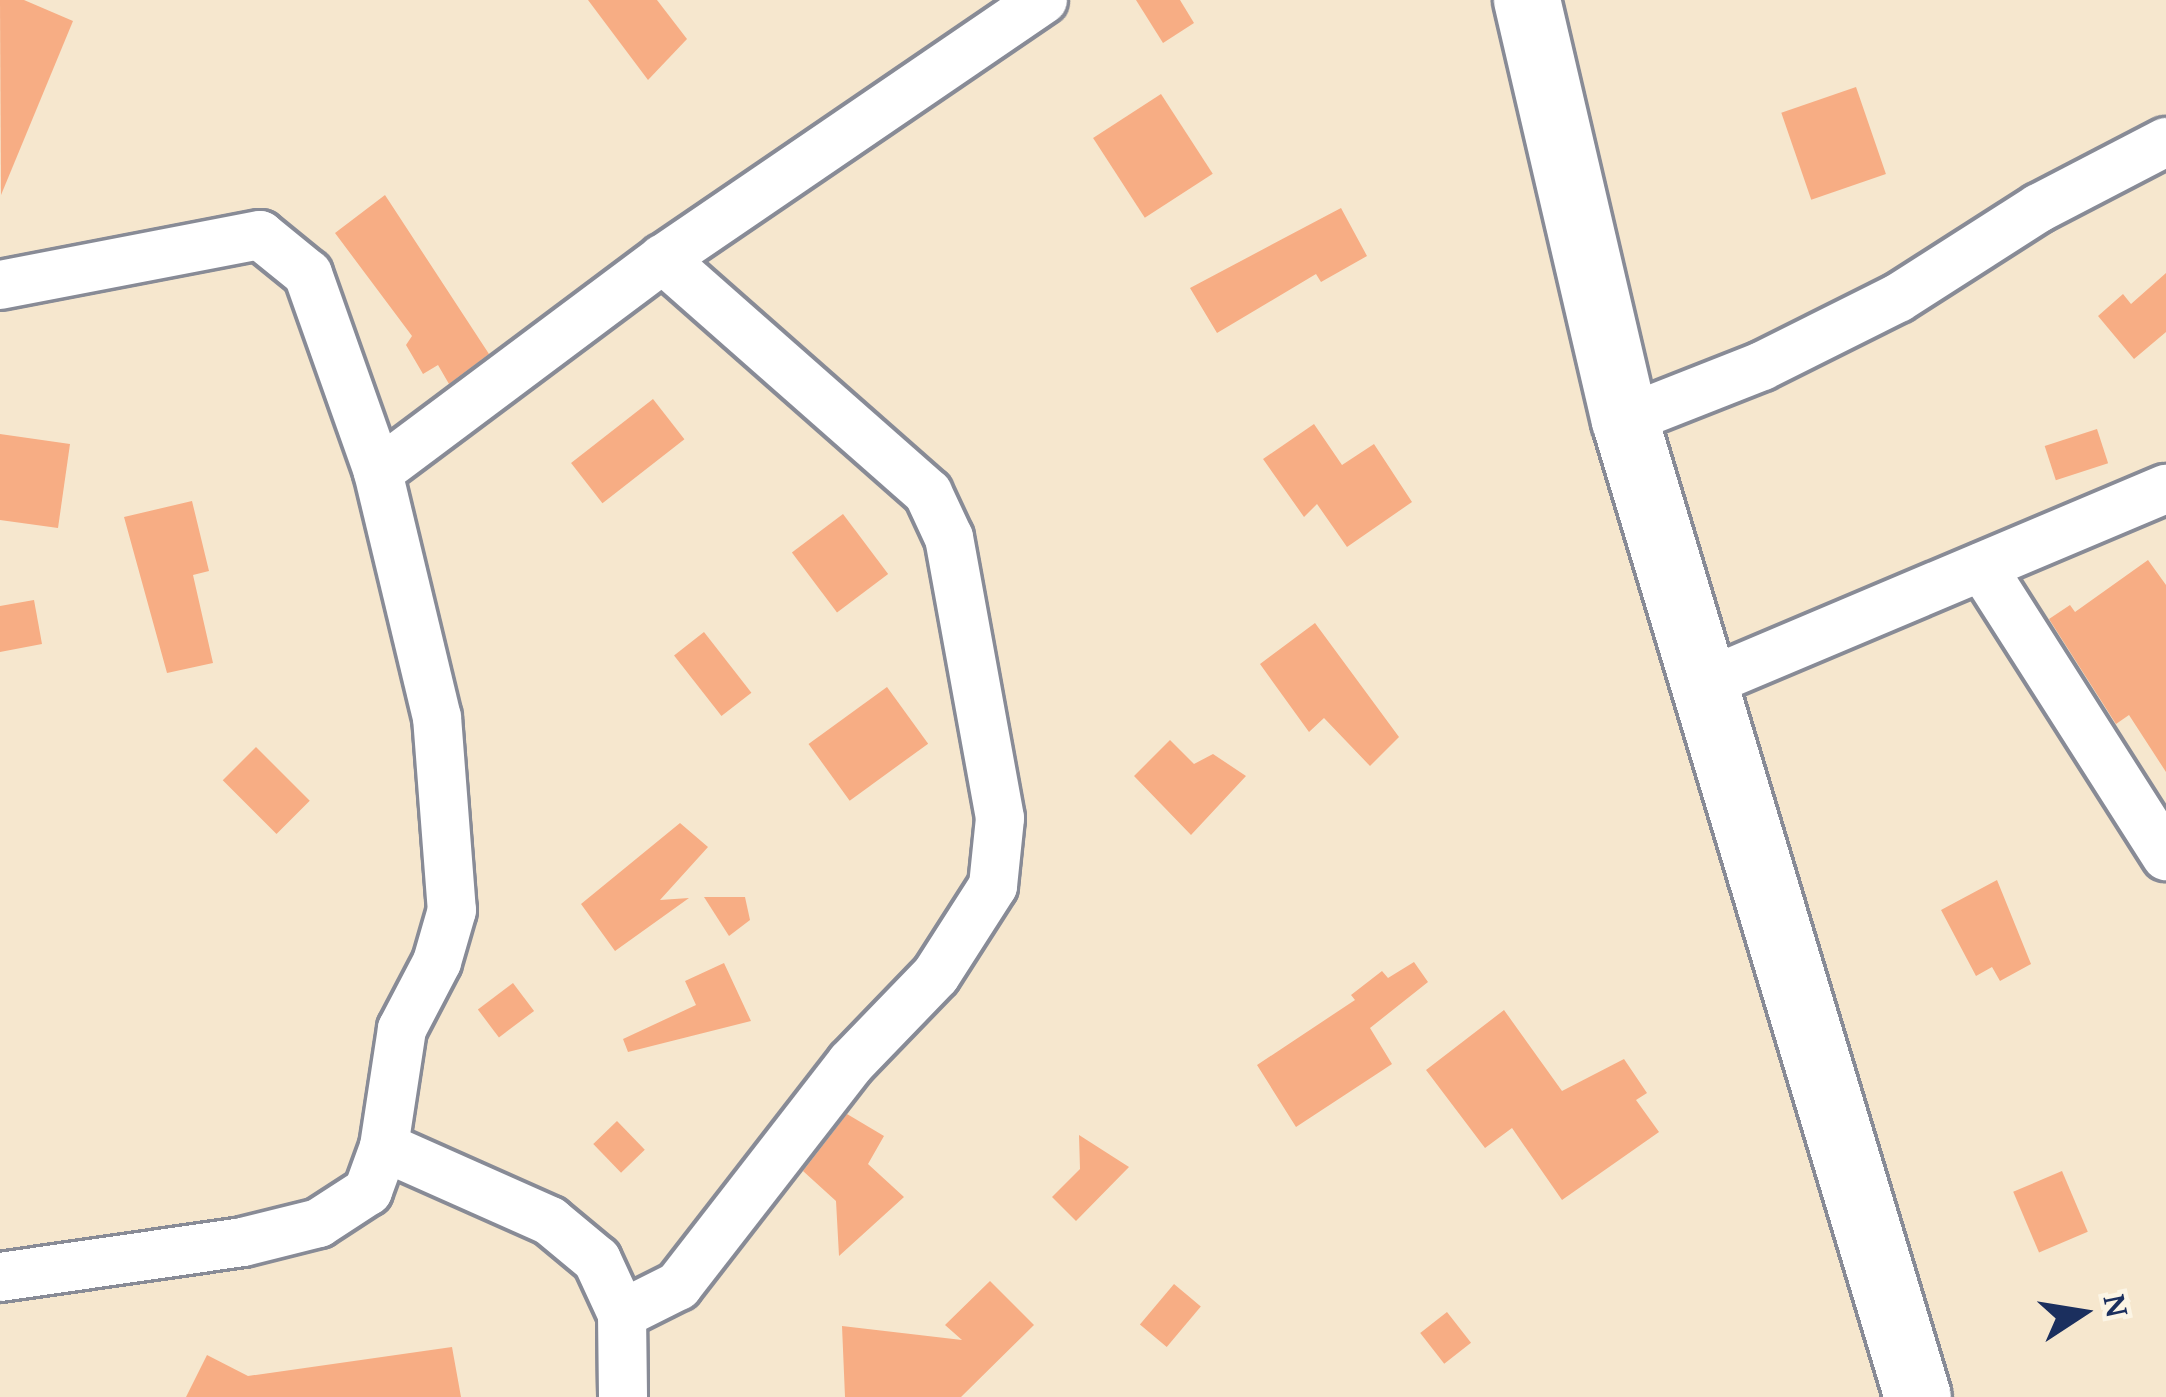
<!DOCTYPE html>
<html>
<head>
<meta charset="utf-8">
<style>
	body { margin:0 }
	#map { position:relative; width:2166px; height:1397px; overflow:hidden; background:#f6e7ce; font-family:"Gentium Book Plus",serif }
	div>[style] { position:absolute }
	.building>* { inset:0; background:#f7ad84; transform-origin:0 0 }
	.roads { filter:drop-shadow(3px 0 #888b96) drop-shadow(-3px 0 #888b96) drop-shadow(0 3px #888b96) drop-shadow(0 -3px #888b96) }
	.minor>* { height:48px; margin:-24px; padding:0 24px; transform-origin:24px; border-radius:24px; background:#fff }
	.highway>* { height:66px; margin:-33px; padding:0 33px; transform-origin:33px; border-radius:33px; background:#fff }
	span { translate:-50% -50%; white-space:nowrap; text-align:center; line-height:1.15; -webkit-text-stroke:9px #fcf5e5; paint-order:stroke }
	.north { position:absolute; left:2022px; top:1253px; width:120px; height:120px; -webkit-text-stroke:9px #fcf5e5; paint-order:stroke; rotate:78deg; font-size:33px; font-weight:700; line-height:48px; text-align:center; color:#1b2f5e }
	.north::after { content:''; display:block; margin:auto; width:42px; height:54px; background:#1b2f5e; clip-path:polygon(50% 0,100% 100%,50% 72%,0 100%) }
</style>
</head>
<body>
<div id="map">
	<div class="building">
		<div style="clip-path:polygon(0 0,24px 0,73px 21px,1px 195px)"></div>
		<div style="clip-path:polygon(588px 0,657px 0,687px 39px,648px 80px)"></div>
		<div style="clip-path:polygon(1136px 0,1180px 0,1194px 23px,1163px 43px)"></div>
		<div style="left:1856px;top:87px;width:92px;height:79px;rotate:71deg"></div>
		<div style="left:1161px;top:94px;width:95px;height:81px;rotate:57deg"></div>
		<div style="clip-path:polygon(385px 195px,489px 354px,449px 384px,438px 365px,423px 374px,406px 345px,412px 336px,335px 233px)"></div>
		<div style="clip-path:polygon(1341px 208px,1367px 256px,1321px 282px,1316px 274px,1217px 333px,1190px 288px)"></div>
		<div style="clip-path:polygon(2166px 273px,2166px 332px,2134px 359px,2098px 316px,2123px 294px,2131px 304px)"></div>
		<div style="left:653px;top:399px;width:51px;height:104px;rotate:52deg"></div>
		<div style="clip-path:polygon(1314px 424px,1342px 465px,1374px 444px,1412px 502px,1347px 547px,1317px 504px,1304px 517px,1263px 459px)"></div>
		<div style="left:2097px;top:429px;width:36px;height:55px;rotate:72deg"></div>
		<div style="clip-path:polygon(0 434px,70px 444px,58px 528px,0 520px)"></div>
		<div style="clip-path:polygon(192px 501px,209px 571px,193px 575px,213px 663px,167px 673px,124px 517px)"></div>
		<div style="left:843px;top:514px;width:75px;height:64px;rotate:53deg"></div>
		<div style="clip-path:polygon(2148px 560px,2166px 585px,2166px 772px,2129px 715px,2116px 724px,2049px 619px,2070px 605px,2075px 612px)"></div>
		<div style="clip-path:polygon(34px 600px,42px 644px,0 652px,0 606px)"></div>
		<div style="clip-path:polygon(1315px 623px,1399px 737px,1370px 766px,1324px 718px,1309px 732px,1260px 664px)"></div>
		<div style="left:704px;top:632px;width:77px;height:38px;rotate:52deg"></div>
		<div style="left:887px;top:687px;width:70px;height:97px;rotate:54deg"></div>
		<div style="clip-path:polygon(1170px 740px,1194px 764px,1213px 754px,1246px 776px,1191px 835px,1134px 776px)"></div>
		<div style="left:256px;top:747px;width:76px;height:47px;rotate:45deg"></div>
		<div style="clip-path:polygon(680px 823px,708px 847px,660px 900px,689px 898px,615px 951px,581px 904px)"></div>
		<div style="clip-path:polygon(1997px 880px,2031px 964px,2000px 981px,1992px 967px,1976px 976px,1941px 910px)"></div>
		<div style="clip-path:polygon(704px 897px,745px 897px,750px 920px,729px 936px)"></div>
		<div style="clip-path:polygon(1414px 962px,1428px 982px,1370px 1028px,1392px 1064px,1296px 1127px,1257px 1065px,1355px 1000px,1351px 995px,1382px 971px,1388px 978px)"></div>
		<div style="clip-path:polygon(724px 963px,751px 1021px,628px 1052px,623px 1039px,696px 1005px,685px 981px)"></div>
		<div style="left:513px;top:983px;width:35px;height:44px;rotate:53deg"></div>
		<div style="clip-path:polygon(1504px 1010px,1562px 1091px,1624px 1059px,1647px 1093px,1636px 1100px,1659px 1132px,1562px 1200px,1512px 1128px,1485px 1148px,1426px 1070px)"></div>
		<div style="clip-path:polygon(847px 1114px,884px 1136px,868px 1164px,904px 1197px,839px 1256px,836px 1201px,803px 1171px)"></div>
		<div style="left:617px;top:1121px;width:40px;height:33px;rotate:46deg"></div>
		<div style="clip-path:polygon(1079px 1135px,1129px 1167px,1076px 1221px,1052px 1197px,1080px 1169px)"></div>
		<div style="left:2062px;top:1171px;width:66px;height:53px;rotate:67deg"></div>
		<div style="clip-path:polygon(990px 1281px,1034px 1325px,961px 1397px,845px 1397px,842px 1326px,962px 1340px,945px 1325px)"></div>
		<div style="left:1174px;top:1284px;width:35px;height:53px;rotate:40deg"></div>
		<div style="left:1447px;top:1312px;width:39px;height:34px;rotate:52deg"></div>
		<div style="clip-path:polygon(452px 1347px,461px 1397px,186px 1397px,207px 1355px,248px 1376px)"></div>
	</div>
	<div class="roads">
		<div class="minor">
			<div style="left:0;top:285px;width:265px;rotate:-10.9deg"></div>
			<div style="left:260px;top:235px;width:62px;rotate:39.1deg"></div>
			<div style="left:308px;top:274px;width:210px;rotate:70.5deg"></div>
			<div style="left:378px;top:472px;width:252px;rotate:76.5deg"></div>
			<div style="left:437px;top:717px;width:194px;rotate:85.6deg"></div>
			<div style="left:452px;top:910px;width:54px;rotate:106.1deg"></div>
			<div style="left:437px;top:962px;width:76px;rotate:117.6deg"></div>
			<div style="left:402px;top:1029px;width:119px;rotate:98.7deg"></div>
			<div style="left:384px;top:1147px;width:47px;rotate:110deg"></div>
			<div style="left:368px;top:1191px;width:59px;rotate:146.9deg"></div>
			<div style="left:319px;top:1223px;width:78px;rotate:166deg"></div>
			<div style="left:243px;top:1242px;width:246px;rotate:171.8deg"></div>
			<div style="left:1625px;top:420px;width:147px;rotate:-21.5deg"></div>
			<div style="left:1762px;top:366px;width:152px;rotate:-26.6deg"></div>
			<div style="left:1898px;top:298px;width:167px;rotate:-32.6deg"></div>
			<div style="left:2039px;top:208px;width:143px;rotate:-27.5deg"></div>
			<div style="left:378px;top:472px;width:356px;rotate:-36.8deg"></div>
			<div style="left:663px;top:259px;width:460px;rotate:-34.3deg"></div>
			<div style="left:1982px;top:567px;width:343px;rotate:57.5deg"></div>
			<div style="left:1706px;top:683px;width:499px;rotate:-22.9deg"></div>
			<div style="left:384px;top:1147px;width:182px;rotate:24deg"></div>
			<div style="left:550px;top:1221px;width:61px;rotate:39.7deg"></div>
			<div style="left:597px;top:1260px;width:60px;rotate:65.2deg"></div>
			<div style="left:622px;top:1314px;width:83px;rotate:89.3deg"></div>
			<div style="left:622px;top:1314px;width:63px;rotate:-26.6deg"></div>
			<div style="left:678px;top:1286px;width:282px;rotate:-52.2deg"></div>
			<div style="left:851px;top:1063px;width:122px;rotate:-46deg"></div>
			<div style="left:936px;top:975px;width:106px;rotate:-57.4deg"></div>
			<div style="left:993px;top:886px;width:68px;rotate:-84.1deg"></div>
			<div style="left:1000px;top:818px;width:285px;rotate:-100.3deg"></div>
			<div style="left:949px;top:538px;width:50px;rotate:-115deg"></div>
			<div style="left:928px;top:493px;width:354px;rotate:-138.6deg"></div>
		</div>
		<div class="highway">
			<div style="left:1527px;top:0;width:431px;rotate:76.9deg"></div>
			<div style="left:1625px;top:420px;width:1020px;rotate:73.31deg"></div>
		</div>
	</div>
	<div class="north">N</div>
</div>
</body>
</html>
